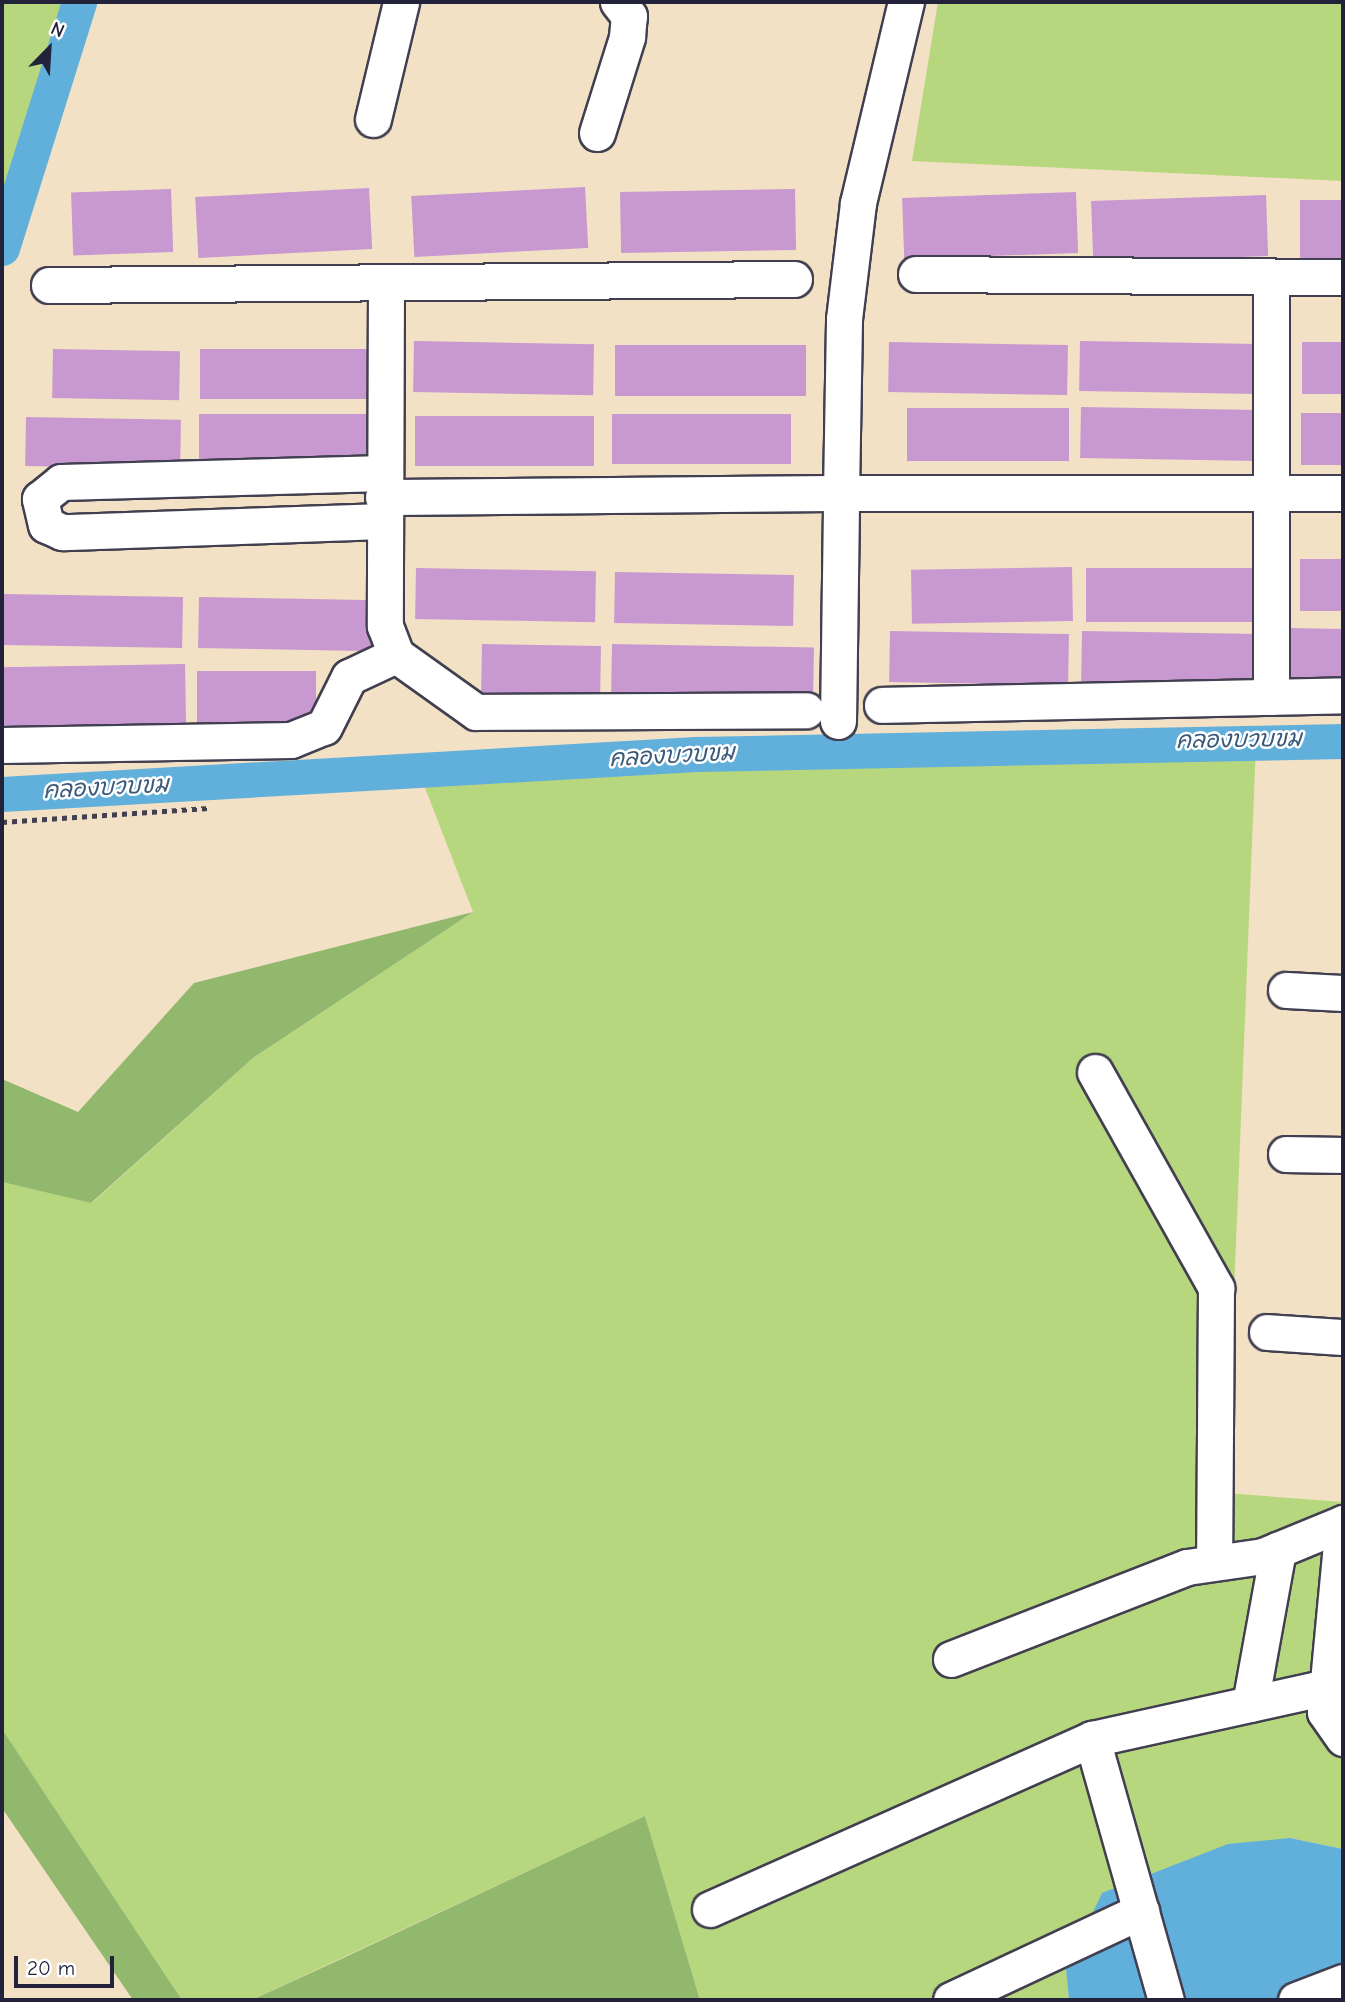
<!DOCTYPE html>
<html>
<head>
<meta charset="utf-8">
<style>
	body { margin:0 }
	#map { position:relative; width:1345px; height:2002px; overflow:hidden; background:#f3e1c5; font-family:"Comic Neue","Playpen Sans Thai",sans-serif }
	div>[style] { position:absolute }
	.green>* { inset:0; background:#b7d77e }
	.forest>* { inset:0; background:#91b86d }
	.water>* { inset:0; background:#61afdb }
	.canal>* { height:35px; margin:-17.5px; padding:0 17.5px; transform-origin:17.5px; border-radius:17.5px; background:#61afdb }
	.building>* { inset:0; background:#c898d0; transform-origin:0 0 }
	.path>* { height:4.5px; margin-top:-2.25px; transform-origin:0; background:repeating-linear-gradient(90deg,#413f50 0 5px,transparent 0 10px) }
	.roads { filter:drop-shadow(2px 0 #413f50) drop-shadow(-2px 0 #413f50) drop-shadow(0 2px #413f50) drop-shadow(0 -2px #413f50) }
	.minor>* { height:35px; margin:-17.5px; padding:0 17.5px; transform-origin:17.5px; border-radius:17.5px; background:#fff }
	span { translate:-50% -50%; white-space:nowrap; text-align:center; line-height:1.15; -webkit-text-stroke:5px #fff; paint-order:stroke }
	.water-label { font-size:23px; color:#3b5a7b; font-style:italic }
	.frame { position:absolute; inset:0; border:4px solid #22223b; pointer-events:none }
	.north { position:absolute; left:14px; top:14px; width:70px; height:70px; -webkit-text-stroke:5px #fff; paint-order:stroke; rotate:24deg; font-size:19px; font-weight:700; line-height:28px; text-align:center; color:#22223b }
	.north::after { content:''; display:block; margin:auto; width:24px; height:32px; background:#22223b; clip-path:polygon(50% 0,100% 100%,50% 72%,0 100%) }
	.scale { position:absolute; left:14px; top:1956px; width:100px; height:32px; box-sizing:border-box; border:4px solid #22223b; border-top:0; padding-left:9px; font-size:21px; line-height:24px; white-space:nowrap; color:#22223b; -webkit-text-stroke:5px #fff; paint-order:stroke }
</style>
</head>
<body>
<div id="map">
	<div class="green">
		<div style="clip-path:polygon(2px 2px,62px 2px,2px 193px)"></div>
		<div style="clip-path:polygon(938px 2px,1343px 2px,1343px 181px,912px 161px)"></div>
		<div style="clip-path:polygon(1256px 743px,1226px 1493px,1343px 1502px,1343px 1849px,1290px 1838px,1066px 1969px,1069px 2000px,700px 2000px,645px 1816px,252px 2000px,182px 2000px,2px 1729px,2px 1182px,92px 1203px,253px 1058px,473px 912px,422px 780px)"></div>
	</div>
	<div class="forest">
		<div style="clip-path:polygon(473px 912px,253px 1058px,91px 1203px,2px 1182px,2px 1079px,78px 1112px,194px 983px)"></div>
		<div style="clip-path:polygon(2px 1729px,182px 2000px,133px 2000px,2px 1808px)"></div>
		<div style="clip-path:polygon(645px 1816px,700px 2000px,252px 2000px,339px 1960px)"></div>
	</div>
	<div class="water">
		<div style="clip-path:polygon(1290px 1838px,1343px 1849px,1343px 2000px,1069px 2000px,1066px 1969px,1102px 1893px,1228px 1844px)"></div>
	</div>
	<div class="canal">
		<div style="left:2px;top:248px;width:258px;rotate:-72.6deg"></div>
		<div style="left:2px;top:794px;width:695px;rotate:-3.3deg"></div>
		<div style="left:696px;top:754px;width:647px;rotate:-1.15deg"></div>
	</div>
	<div class="building">
		<div style="left:585px;top:187px;width:61px;height:174px;rotate:87deg"></div>
		<div style="left:369px;top:188px;width:61px;height:174px;rotate:87deg"></div>
		<div style="left:171px;top:189px;width:63px;height:100px;rotate:88deg"></div>
		<div style="left:795px;top:189px;width:61px;height:175px;rotate:89deg"></div>
		<div style="left:1076px;top:192px;width:61px;height:174px;rotate:88deg"></div>
		<div style="left:1266px;top:195px;width:61px;height:175px;rotate:88deg"></div>
		<div style="left:1343px;top:200px;width:60px;height:43px;rotate:90deg"></div>
		<div style="left:414px;top:341px;width:180px;height:51px;rotate:1deg"></div>
		<div style="left:1080px;top:341px;width:179px;height:50px;rotate:1deg"></div>
		<div style="left:889px;top:342px;width:179px;height:50px;rotate:1deg"></div>
		<div style="left:1302px;top:342px;width:41px;height:52px"></div>
		<div style="left:615px;top:345px;width:191px;height:51px"></div>
		<div style="left:53px;top:349px;width:127px;height:49px;rotate:1deg"></div>
		<div style="left:200px;top:349px;width:169px;height:50px"></div>
		<div style="left:1081px;top:407px;width:179px;height:51px;rotate:1deg"></div>
		<div style="left:1069px;top:408px;width:53px;height:162px;rotate:90deg"></div>
		<div style="left:1301px;top:413px;width:42px;height:52px"></div>
		<div style="left:199px;top:414px;width:169px;height:51px"></div>
		<div style="left:612px;top:414px;width:179px;height:50px"></div>
		<div style="left:415px;top:416px;width:179px;height:50px"></div>
		<div style="left:26px;top:417px;width:155px;height:49px;rotate:1deg"></div>
		<div style="left:1300px;top:559px;width:43px;height:52px"></div>
		<div style="left:1072px;top:567px;width:54px;height:161px;rotate:89deg"></div>
		<div style="left:416px;top:568px;width:180px;height:51px;rotate:1deg"></div>
		<div style="left:1086px;top:568px;width:169px;height:54px"></div>
		<div style="left:615px;top:572px;width:179px;height:51px;rotate:1deg"></div>
		<div style="left:4px;top:594px;width:179px;height:51px;rotate:1deg"></div>
		<div style="left:199px;top:597px;width:180px;height:51px;rotate:1deg"></div>
		<div style="left:1288px;top:628px;width:55px;height:53px;rotate:1deg"></div>
		<div style="left:890px;top:631px;width:179px;height:51px;rotate:1deg"></div>
		<div style="left:1082px;top:631px;width:179px;height:50px;rotate:1deg"></div>
		<div style="left:482px;top:644px;width:119px;height:55px;rotate:1deg"></div>
		<div style="left:612px;top:644px;width:202px;height:52px;rotate:1deg"></div>
		<div style="left:185px;top:664px;width:70px;height:183px;rotate:89deg"></div>
		<div style="left:197px;top:671px;width:119px;height:54px"></div>
	</div>
	<div class="path">
		<div style="left:2px;top:822px;width:207px;rotate:-3.9deg"></div>
	</div>
	<div class="roads">
		<div class="minor">
			<div style="left:373px;top:119px;width:120px;rotate:-76.5deg"></div>
			<div style="left:597px;top:133px;width:101px;rotate:-72.6deg"></div>
			<div style="left:627px;top:37px;width:21px;rotate:-85deg"></div>
			<div style="left:629px;top:16px;width:18px;rotate:-128deg"></div>
			<div style="left:916px;top:274px;width:427px;rotate:0.4deg"></div>
			<div style="left:386px;top:283px;width:343px;rotate:90.2deg"></div>
			<div style="left:385px;top:626px;width:31px;rotate:69deg"></div>
			<div style="left:396px;top:655px;width:98px;rotate:35.5deg"></div>
			<div style="left:476px;top:712px;width:330px;rotate:-0.3deg"></div>
			<div style="left:49px;top:285px;width:745px;rotate:-0.46deg"></div>
			<div style="left:383px;top:497px;width:458px;rotate:-0.5deg"></div>
			<div style="left:841px;top:493px;width:174px;rotate:-89deg"></div>
			<div style="left:844px;top:319px;width:117px;rotate:-83.1deg"></div>
			<div style="left:858px;top:203px;width:207px;rotate:-76.6deg"></div>
			<div style="left:383px;top:521px;width:321px;rotate:178deg"></div>
			<div style="left:62px;top:532px;width:17px;rotate:-156deg"></div>
			<div style="left:46px;top:525px;width:27px;rotate:-103deg"></div>
			<div style="left:40px;top:499px;width:27px;rotate:-39deg"></div>
			<div style="left:61px;top:482px;width:323px;rotate:-1.6deg"></div>
			<div style="left:1271px;top:697px;width:420px;rotate:-90deg"></div>
			<div style="left:882px;top:705px;width:461px;rotate:-1.2deg"></div>
			<div style="left:838px;top:721px;width:228px;rotate:-89.2deg"></div>
			<div style="left:841px;top:493px;width:502px"></div>
			<div style="left:2px;top:745px;width:289px;rotate:-1deg"></div>
			<div style="left:291px;top:740px;width:35px;rotate:-22deg"></div>
			<div style="left:324px;top:727px;width:56px;rotate:-63.4deg"></div>
			<div style="left:349px;top:677px;width:52px;rotate:-25.1deg"></div>
			<div style="left:1286px;top:990px;width:57px;rotate:3deg"></div>
			<div style="left:1095px;top:1072px;width:248px;rotate:60.7deg"></div>
			<div style="left:1216px;top:1288px;width:274px;rotate:90.4deg"></div>
			<div style="left:1286px;top:1154px;width:57px;rotate:1deg"></div>
			<div style="left:1267px;top:1332px;width:76px;rotate:3.8deg"></div>
			<div style="left:1343px;top:1523px;width:190px;rotate:95.4deg"></div>
			<div style="left:1325px;top:1712px;width:32px;rotate:55deg"></div>
			<div style="left:951px;top:1659px;width:253px;rotate:-21.3deg"></div>
			<div style="left:1187px;top:1567px;width:77px;rotate:-8.2deg"></div>
			<div style="left:1263px;top:1556px;width:87px;rotate:-22.4deg"></div>
			<div style="left:1250px;top:1704px;width:157px;rotate:-79.7deg"></div>
			<div style="left:1092px;top:1739px;width:271px;rotate:74.2deg"></div>
			<div style="left:710px;top:1909px;width:418px;rotate:-24deg"></div>
			<div style="left:1092px;top:1739px;width:241px;rotate:-12.5deg"></div>
			<div style="left:951px;top:2000px;width:210px;rotate:-25.1deg"></div>
			<div style="left:1296px;top:2000px;width:50px;rotate:-21deg"></div>
		</div>
	</div>
	<div class="water-label">
		<span style="left:1239px;top:740px;rotate:-1deg">คลองบวบขม</span>
		<span style="left:672px;top:756px;rotate:-3deg">คลองบวบขม</span>
		<span style="left:106px;top:788px;rotate:-3deg">คลองบวบขม</span>
	</div>
	<div class="frame"></div>
	<div class="north">N</div>
	<div class="scale">20 m</div>
</div>
</body>
</html>
